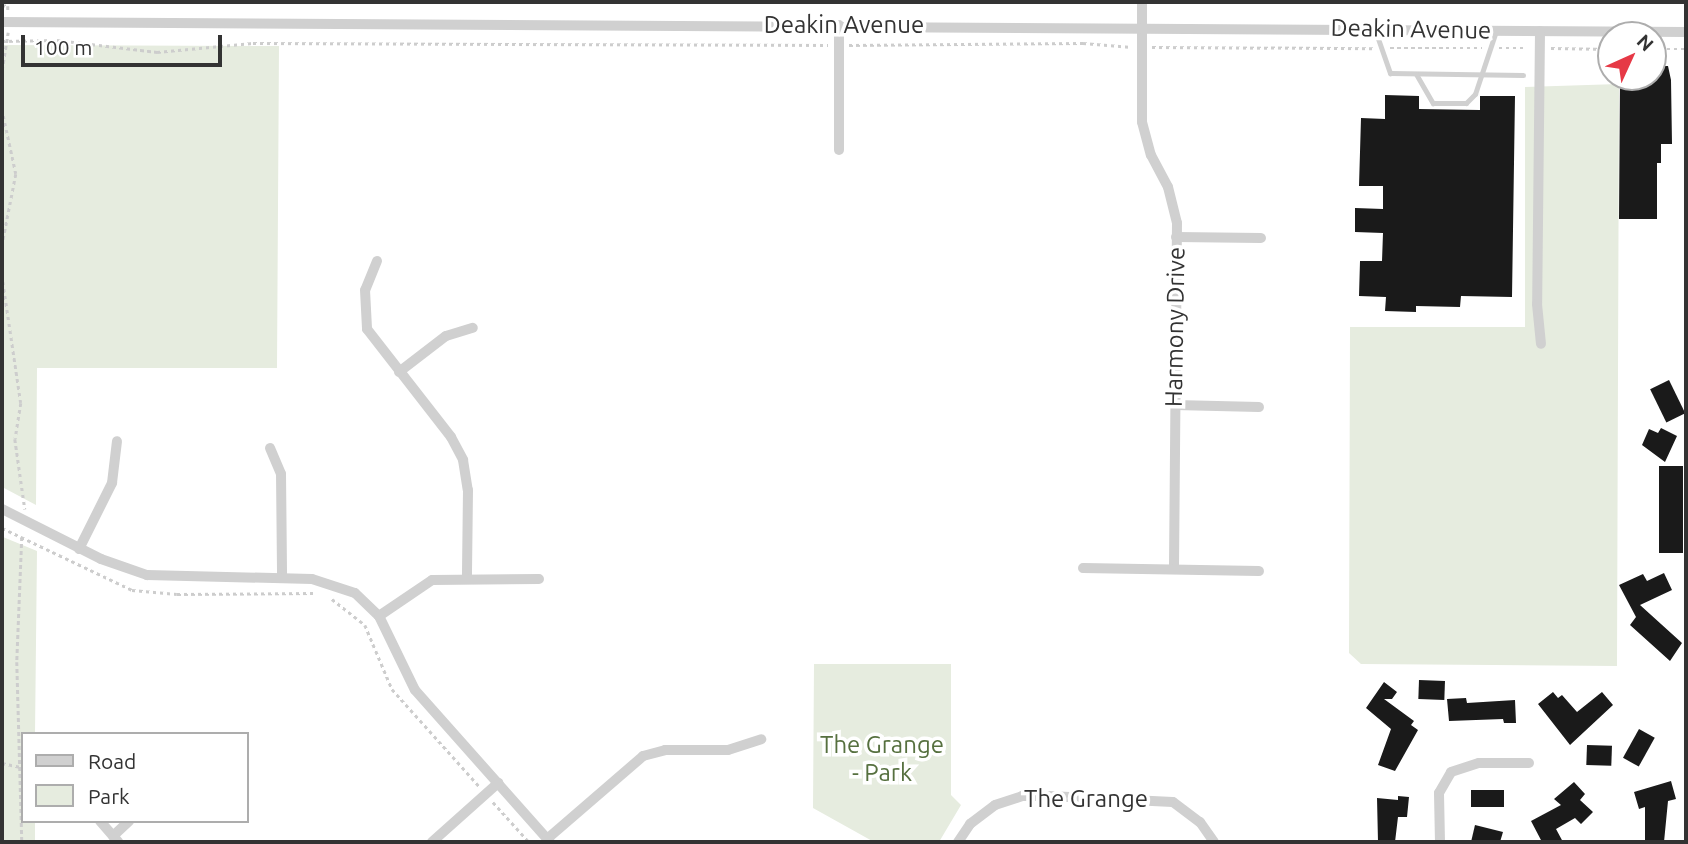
<!DOCTYPE html>
<html>
<head>
<meta charset="utf-8">
<style>
	body { margin:0 }
	#map { position:relative; width:1688px; height:844px; overflow:hidden; background:#fff; font-family:Ubuntu,sans-serif }
	div>[style] { position:absolute }
	.green>* { inset:0; background:#e6ecdf }
	.building>* { inset:0; background:#1a1a1a; transform-origin:0 0 }
	.path>* { height:2.5px; margin-top:-1.25px; transform-origin:0; background:repeating-linear-gradient(90deg,#cdcdcd 0 3.5px,transparent 0 7px) }
	.service>* { height:5px; margin:-2.5px; padding:0 2.5px; transform-origin:2.5px; border-radius:2.5px; background:#d0d0d0 }
	.minor>* { height:10px; margin:-5px; padding:0 5px; transform-origin:5px; border-radius:5px; background:#d0d0d0 }
	span { translate:-50% -50%; white-space:nowrap; text-align:center; line-height:1.15; -webkit-text-stroke:7px #fff; paint-order:stroke }
	.street-label { font-size:24px; color:#333 }
	.park-label { font-size:24px; color:#56703f }
	.frame { position:absolute; inset:0; border:4px solid #333; pointer-events:none }
	.legend { position:absolute; left:21px; top:732px; width:228px; height:91px; box-sizing:border-box; background:#fff; border:2px solid #adadad; margin:0; padding:9px 12px; list-style:none; font-size:21px; color:#333 }
	.legend li { display:flex; align-items:center; gap:14px; height:35px }
	.legend b { width:35px; border:2px solid #adadad }
	.north { position:absolute; left:1597px; top:21px; width:70px; height:70px; box-sizing:border-box; background:#fff; border:2px solid #adadad; border-radius:50%; rotate:45deg; font-size:19px; font-weight:700; line-height:28px; text-align:center; color:#333 }
	.north::after { content:''; display:block; margin:auto; width:24px; height:32px; background:#e63946; clip-path:polygon(50% 0,100% 100%,50% 72%,0 100%) }
	.scale { position:absolute; left:21px; top:35px; width:201px; height:32px; box-sizing:border-box; border:4px solid #333; border-top:0; padding-left:9px; font-size:21px; line-height:24px; white-space:nowrap; color:#333; -webkit-text-stroke:5px #fff; paint-order:stroke }
</style>
</head>
<body>
<div id="map">
	<div class="green">
		<div style="clip-path:polygon(2px 45px,279px 46px,277px 368px,37px 368px,36px 505px,4px 488px)"></div>
		<div style="clip-path:polygon(1619px 84px,1617px 666px,1361px 664px,1349px 653px,1350px 327px,1525px 327px,1525px 87px)"></div>
		<div style="clip-path:polygon(3px 537px,37px 551px,35px 734px,23px 734px,23px 821px,35px 821px,35px 842px,2px 842px)"></div>
		<div style="clip-path:polygon(814px 664px,951px 664px,951px 795px,961px 805px,939px 842px,874px 842px,813px 808px)"></div>
	</div>
	<div class="building">
		<div style="clip-path:polygon(1653px 66px,1668px 66px,1671px 80px,1672px 144px,1661px 144px,1661px 163px,1657px 163px,1657px 219px,1619px 219px,1620px 77px,1653px 77px)"></div>
		<div style="clip-path:polygon(1385px 95px,1419px 96px,1419px 109px,1480px 110px,1480px 96px,1515px 96px,1512px 297px,1461px 296px,1460px 307px,1416px 306px,1416px 312px,1385px 311px,1386px 297px,1359px 296px,1360px 261px,1382px 261px,1383px 233px,1355px 232px,1355px 208px,1383px 209px,1383px 186px,1359px 186px,1361px 118px,1385px 119px)"></div>
		<div style="left:1669px;top:380px;width:37px;height:21px;rotate:64deg"></div>
		<div style="clip-path:polygon(1661px 428px,1677px 436px,1665px 462px,1642px 445px,1649px 429px,1658px 433px)"></div>
		<div style="left:1659px;top:466px;width:24px;height:87px"></div>
		<div style="clip-path:polygon(1664px 573px,1672px 590px,1640px 605px,1682px 643px,1670px 661px,1630px 625px,1636px 617px,1619px 585px,1643px 574px,1647px 581px)"></div>
		<div style="left:1419px;top:680px;width:26px;height:19px;rotate:2deg"></div>
		<div style="clip-path:polygon(1384px 682px,1397px 692px,1392px 699px,1384px 699px,1414px 721px,1411px 725px,1418px 730px,1395px 771px,1378px 765px,1391px 729px,1366px 708px)"></div>
		<div style="clip-path:polygon(1553px 692px,1558px 698px,1562px 695px,1577px 712px,1602px 692px,1613px 705px,1570px 745px,1538px 704px)"></div>
		<div style="clip-path:polygon(1466px 698px,1467px 703px,1515px 700px,1516px 723px,1504px 723px,1503px 719px,1449px 721px,1447px 699px)"></div>
		<div style="left:1639px;top:729px;width:18px;height:33px;rotate:29deg"></div>
		<div style="left:1587px;top:745px;width:25px;height:20px;rotate:2deg"></div>
		<div style="clip-path:polygon(1671px 781px,1676px 799px,1668px 801px,1664px 842px,1645px 842px,1645px 807px,1639px 809px,1634px 792px)"></div>
		<div style="clip-path:polygon(1574px 782px,1585px 794px,1580px 800px,1593px 812px,1581px 824px,1575px 818px,1556px 829px,1563px 842px,1542px 842px,1531px 821px,1561px 805px,1554px 799px)"></div>
		<div style="left:1471px;top:790px;width:33px;height:17px"></div>
		<div style="clip-path:polygon(1398px 796px,1409px 797px,1407px 817px,1398px 817px,1395px 842px,1378px 842px,1377px 798px,1398px 800px)"></div>
		<div style="clip-path:polygon(1475px 825px,1503px 832px,1500px 842px,1471px 842px)"></div>
	</div>
	<div class="path">
		<div style="left:2px;top:5px;width:6px;rotate:9deg"></div>
		<div style="left:8px;top:6px;width:5px;rotate:90deg"></div>
		<div style="left:2px;top:41px;width:55px;rotate:-1deg"></div>
		<div style="left:57px;top:40px;width:101px;rotate:6.8deg"></div>
		<div style="left:157px;top:52px;width:96px;rotate:-5.4deg"></div>
		<div style="left:253px;top:43px;width:575px;rotate:0.2deg"></div>
		<div style="left:849px;top:45px;width:234px;rotate:-0.5deg"></div>
		<div style="left:1083px;top:43px;width:49px;rotate:4.7deg"></div>
		<div style="left:1152px;top:47px;width:221px;rotate:0.3deg"></div>
		<div style="left:1390px;top:48px;width:92px"></div>
		<div style="left:1499px;top:48px;width:28px"></div>
		<div style="left:1551px;top:48px;width:60px;rotate:1deg"></div>
		<div style="left:1653px;top:49px;width:33px"></div>
		<div style="left:2px;top:70px;width:38px;rotate:-81deg"></div>
		<div style="left:2px;top:109px;width:66px;rotate:77.8deg"></div>
		<div style="left:16px;top:174px;width:73px;rotate:101deg"></div>
		<div style="left:2px;top:275px;width:129px;rotate:81.6deg"></div>
		<div style="left:21px;top:403px;width:36px;rotate:99deg"></div>
		<div style="left:15px;top:439px;width:71px;rotate:81.9deg"></div>
		<div style="left:2px;top:528px;width:144px;rotate:25.5deg"></div>
		<div style="left:132px;top:590px;width:45px;rotate:5.1deg"></div>
		<div style="left:177px;top:594px;width:136px;rotate:-0.4deg"></div>
		<div style="left:22px;top:537px;width:125px;rotate:92.3deg"></div>
		<div style="left:17px;top:662px;width:180px;rotate:88.4deg"></div>
		<div style="left:332px;top:599px;width:42px;rotate:38.2deg"></div>
		<div style="left:365px;top:625px;width:69px;rotate:67.1deg"></div>
		<div style="left:392px;top:689px;width:130px;rotate:48.1deg"></div>
		<div style="left:2px;top:763px;width:19px;rotate:12deg"></div>
		<div style="left:493px;top:802px;width:54px;rotate:48deg"></div>
	</div>
	<div class="service">
		<div style="left:1375px;top:30px;width:46px;rotate:70.8deg"></div>
		<div style="left:1390px;top:73px;width:133px;rotate:0.9deg"></div>
		<div style="left:1416px;top:74px;width:34px;rotate:60deg"></div>
		<div style="left:1433px;top:103px;width:33px"></div>
		<div style="left:1466px;top:103px;width:13px;rotate:-45deg"></div>
		<div style="left:1475px;top:94px;width:66px;rotate:-71.6deg"></div>
	</div>
	<div class="minor">
		<div style="left:1142px;top:2px;width:120px;rotate:90deg"></div>
		<div style="left:1142px;top:122px;width:34px;rotate:75deg"></div>
		<div style="left:1151px;top:155px;width:36px;rotate:62deg"></div>
		<div style="left:1168px;top:187px;width:37px;rotate:76deg"></div>
		<div style="left:1177px;top:223px;width:345px;rotate:90.5deg"></div>
		<div style="left:2px;top:22px;width:1684px;rotate:0.34deg"></div>
		<div style="left:1540px;top:31px;width:273px;rotate:90.6deg"></div>
		<div style="left:1537px;top:304px;width:40px;rotate:84.3deg"></div>
		<div style="left:839px;top:150px;width:125px;rotate:-90deg"></div>
		<div style="left:1176px;top:237px;width:85px;rotate:0.7deg"></div>
		<div style="left:377px;top:261px;width:31px;rotate:112deg"></div>
		<div style="left:365px;top:290px;width:39px;rotate:87deg"></div>
		<div style="left:367px;top:329px;width:137px;rotate:52.1deg"></div>
		<div style="left:451px;top:437px;width:26px;rotate:62deg"></div>
		<div style="left:463px;top:460px;width:30px;rotate:81deg"></div>
		<div style="left:468px;top:490px;width:87px;rotate:90.7deg"></div>
		<div style="left:399px;top:372px;width:59px;rotate:-37.5deg"></div>
		<div style="left:446px;top:336px;width:28px;rotate:-17deg"></div>
		<div style="left:1175px;top:405px;width:84px;rotate:1.4deg"></div>
		<div style="left:270px;top:448px;width:28px;rotate:67deg"></div>
		<div style="left:281px;top:474px;width:104px;rotate:89.4deg"></div>
		<div style="left:2px;top:509px;width:111px;rotate:26.8deg"></div>
		<div style="left:101px;top:559px;width:49px;rotate:19.2deg"></div>
		<div style="left:147px;top:575px;width:165px;rotate:1.4deg"></div>
		<div style="left:312px;top:579px;width:45px;rotate:18deg"></div>
		<div style="left:355px;top:593px;width:33px;rotate:44deg"></div>
		<div style="left:379px;top:616px;width:82px;rotate:64.1deg"></div>
		<div style="left:415px;top:690px;width:203px;rotate:48.4deg"></div>
		<div style="left:79px;top:549px;width:74px;rotate:-63.4deg"></div>
		<div style="left:112px;top:483px;width:42px;rotate:-83.2deg"></div>
		<div style="left:1083px;top:568px;width:176px;rotate:1deg"></div>
		<div style="left:379px;top:616px;width:64px;rotate:-34.2deg"></div>
		<div style="left:432px;top:580px;width:107px;rotate:-0.5deg"></div>
		<div style="left:100px;top:821px;width:28px;rotate:49deg"></div>
		<div style="left:113px;top:836px;width:22px;rotate:-43deg"></div>
		<div style="left:547px;top:839px;width:127px;rotate:-40.8deg"></div>
		<div style="left:643px;top:756px;width:23px;rotate:-15deg"></div>
		<div style="left:665px;top:750px;width:63px"></div>
		<div style="left:728px;top:750px;width:35px;rotate:-18deg"></div>
		<div style="left:432px;top:842px;width:89px;rotate:-41.8deg"></div>
		<div style="left:958px;top:842px;width:22px;rotate:-56deg"></div>
		<div style="left:970px;top:824px;width:31px;rotate:-37deg"></div>
		<div style="left:995px;top:805px;width:28px;rotate:-18deg"></div>
		<div style="left:1022px;top:796px;width:27px"></div>
		<div style="left:1049px;top:796px;width:124px;rotate:2.8deg"></div>
		<div style="left:1173px;top:802px;width:34px;rotate:37deg"></div>
		<div style="left:1200px;top:822px;width:24px;rotate:55deg"></div>
		<div style="left:1440px;top:842px;width:49px;rotate:-91.2deg"></div>
		<div style="left:1439px;top:793px;width:24px;rotate:-60deg"></div>
		<div style="left:1451px;top:772px;width:29px;rotate:-18deg"></div>
		<div style="left:1479px;top:763px;width:50px"></div>
	</div>
	<div class="street-label">
		<span style="left:844px;top:25px">Deakin Avenue</span>
		<span style="left:1411px;top:29px;rotate:1deg">Deakin Avenue</span>
		<span style="left:1175px;top:327px;rotate:-89deg">Harmony Drive</span>
		<span style="left:1086px;top:799px">The Grange</span>
	</div>
	<div class="park-label">
		<span style="left:882px;top:759px">The Grange<br>- Park</span>
	</div>
	<div class="frame"></div>
	<ul class="legend">
	<li><b style="height:9px;background:#d0d0d0"></b>Road</li>
	<li><b style="height:19px;background:#e6ecdf"></b>Park</li>
	</ul>
	<div class="north">N</div>
	<div class="scale">100 m</div>
</div>
</body>
</html>
